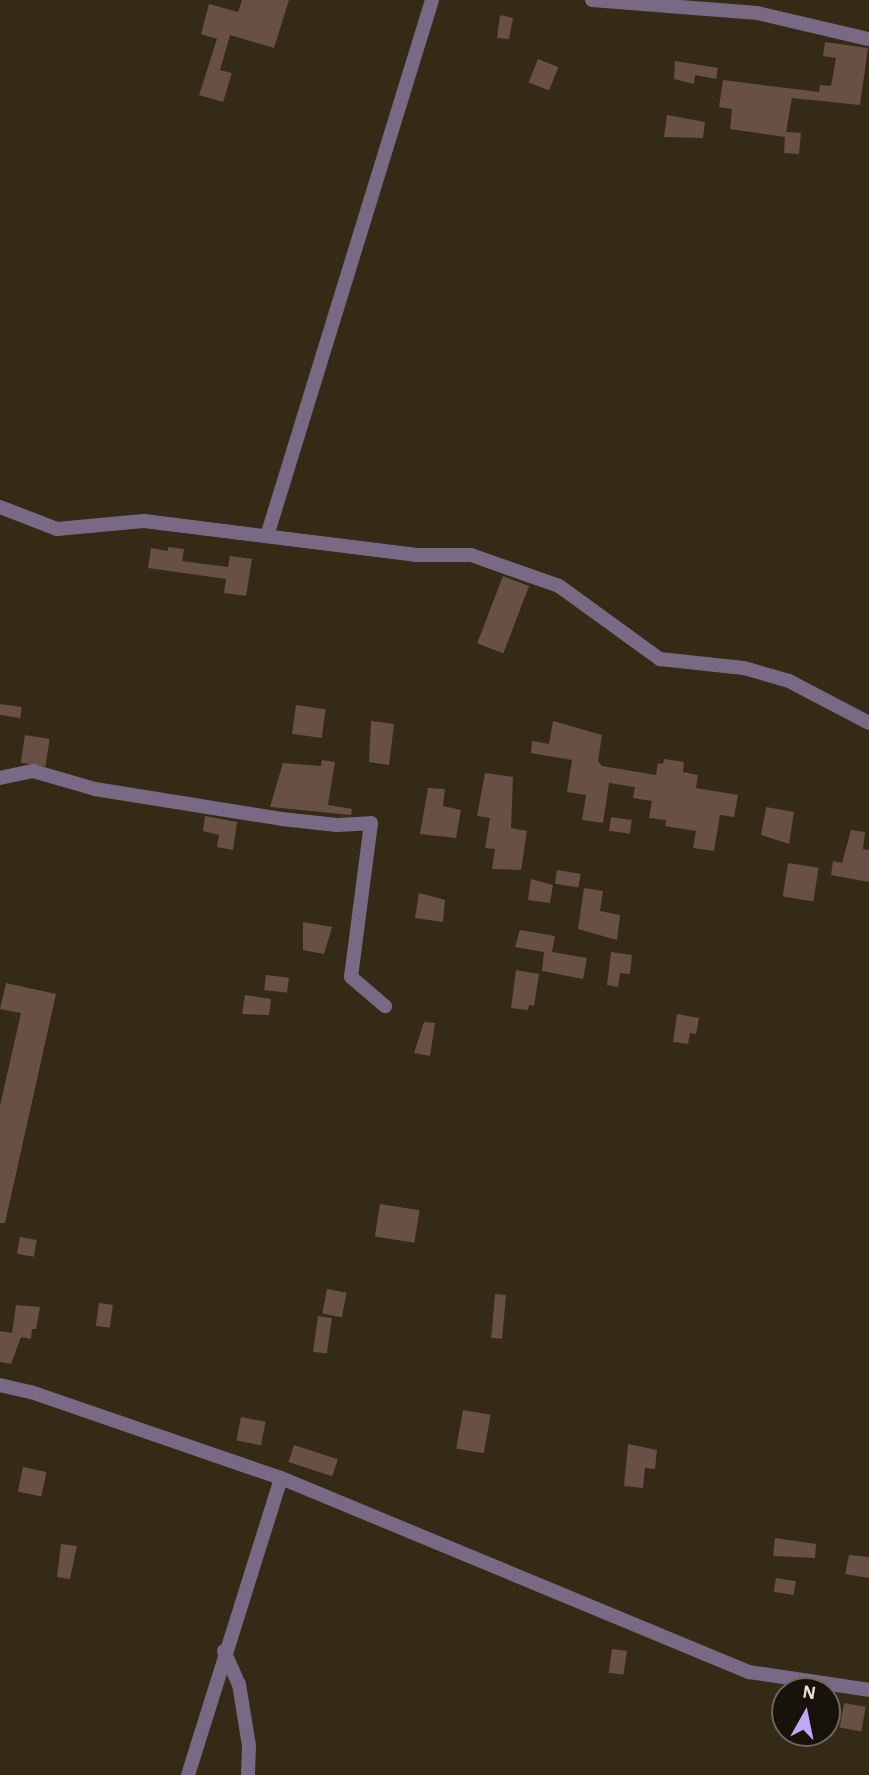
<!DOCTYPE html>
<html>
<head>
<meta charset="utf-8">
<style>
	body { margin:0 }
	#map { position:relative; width:869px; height:1775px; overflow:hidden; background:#342a15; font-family:"Alegreya Sans",sans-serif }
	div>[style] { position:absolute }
	.building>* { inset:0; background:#685046; transform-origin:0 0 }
	.street>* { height:14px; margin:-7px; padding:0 7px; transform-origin:7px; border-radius:7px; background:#796984 }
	span { translate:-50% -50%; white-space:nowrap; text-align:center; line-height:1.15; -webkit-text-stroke:6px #18130a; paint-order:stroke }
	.north { position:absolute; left:771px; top:1677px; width:70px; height:70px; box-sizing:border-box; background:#18130a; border:2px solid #6c665c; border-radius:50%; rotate:9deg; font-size:19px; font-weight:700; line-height:28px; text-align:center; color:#e9e3d6 }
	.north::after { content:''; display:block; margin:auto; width:24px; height:32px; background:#bda9f5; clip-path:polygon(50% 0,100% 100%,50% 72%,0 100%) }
</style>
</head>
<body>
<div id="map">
	<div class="building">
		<div style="clip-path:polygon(242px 0,289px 0,274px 48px,230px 35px,220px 70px,232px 73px,223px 102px,199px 95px,217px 39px,201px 34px,209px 4px,238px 12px)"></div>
		<div style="clip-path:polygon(500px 15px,513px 18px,509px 39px,497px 38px)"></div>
		<div style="clip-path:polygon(825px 42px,868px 48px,860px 105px,792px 98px,786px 132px,801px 133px,799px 154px,784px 153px,785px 137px,730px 129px,732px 109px,719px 107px,723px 80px,819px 92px,820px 85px,831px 86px,836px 58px,823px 56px)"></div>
		<div style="left:538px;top:59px;width:22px;height:25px;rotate:22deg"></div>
		<div style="clip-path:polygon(675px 61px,718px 68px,716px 79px,695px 75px,694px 84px,674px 79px)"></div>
		<div style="clip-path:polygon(667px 115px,705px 122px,703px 138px,664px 137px)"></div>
		<div style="clip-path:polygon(168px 547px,184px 549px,182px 561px,228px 567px,230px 556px,252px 559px,246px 596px,224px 593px,226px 579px,148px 568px,151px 548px,168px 551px)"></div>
		<div style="left:503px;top:576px;width:28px;height:72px;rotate:21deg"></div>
		<div style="left:0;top:704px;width:22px;height:11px;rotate:8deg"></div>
		<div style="left:296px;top:705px;width:30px;height:29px;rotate:8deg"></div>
		<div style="clip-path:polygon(371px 721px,394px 724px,389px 765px,369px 762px)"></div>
		<div style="clip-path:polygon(553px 721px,602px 735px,598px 761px,602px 766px,656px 775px,658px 763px,663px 764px,664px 759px,684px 762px,683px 772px,698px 775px,696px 788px,738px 795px,734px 817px,720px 815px,714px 851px,693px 848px,696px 831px,665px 826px,666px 820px,649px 818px,652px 801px,633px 798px,635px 787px,609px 783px,603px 823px,582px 820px,586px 795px,567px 792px,572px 760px,531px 753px,532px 741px,549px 744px)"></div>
		<div style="left:25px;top:735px;width:25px;height:28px;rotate:9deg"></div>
		<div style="clip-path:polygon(322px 760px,335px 762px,328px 805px,352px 809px,351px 815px,270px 807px,283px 763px,321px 766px)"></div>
		<div style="clip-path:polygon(485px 773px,513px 777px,511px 828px,527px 831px,521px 870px,492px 869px,495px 849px,485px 848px,490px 818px,477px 816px)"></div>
		<div style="clip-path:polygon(428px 788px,445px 789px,443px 806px,461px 810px,456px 838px,420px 834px)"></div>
		<div style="clip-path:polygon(766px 807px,794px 812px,789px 844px,761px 835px)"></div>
		<div style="clip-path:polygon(205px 816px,237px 822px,233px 850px,217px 847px,219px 835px,203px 831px)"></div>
		<div style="left:611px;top:817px;width:21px;height:14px;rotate:8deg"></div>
		<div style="clip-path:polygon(851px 830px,865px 832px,863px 849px,869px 850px,869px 882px,831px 875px,833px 861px,842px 863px)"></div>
		<div style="left:788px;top:863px;width:31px;height:34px;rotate:9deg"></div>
		<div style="left:557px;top:870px;width:24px;height:14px;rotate:9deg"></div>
		<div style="clip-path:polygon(531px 879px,553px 885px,550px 903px,528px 900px)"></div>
		<div style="clip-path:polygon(584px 888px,603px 891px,600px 911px,620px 915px,617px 940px,578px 929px)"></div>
		<div style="clip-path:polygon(419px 893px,445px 900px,443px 922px,415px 918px)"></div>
		<div style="clip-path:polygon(303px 922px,332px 927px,324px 954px,303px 950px)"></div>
		<div style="clip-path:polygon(520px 930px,555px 936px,552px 952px,587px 958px,583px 979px,542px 971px,544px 952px,515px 947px)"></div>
		<div style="clip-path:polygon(611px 952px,632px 955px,630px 974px,620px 973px,618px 987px,607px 985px)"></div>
		<div style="clip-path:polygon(516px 970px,539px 974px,534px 1006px,529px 1005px,528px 1010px,511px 1008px)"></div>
		<div style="left:266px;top:975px;width:23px;height:15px;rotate:7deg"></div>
		<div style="clip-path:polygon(6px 983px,56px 994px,5px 1223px,0 1223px,0 1106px,21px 1013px,0 1009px)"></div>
		<div style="clip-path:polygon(245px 995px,271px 999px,269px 1015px,242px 1014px)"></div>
		<div style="clip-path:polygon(677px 1014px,699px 1018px,696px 1034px,690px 1033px,688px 1044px,673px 1042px)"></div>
		<div style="clip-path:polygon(424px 1022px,435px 1023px,430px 1056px,414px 1053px)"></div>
		<div style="left:380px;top:1204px;width:40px;height:33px;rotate:9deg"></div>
		<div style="left:20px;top:1237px;width:17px;height:17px;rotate:10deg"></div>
		<div style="left:327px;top:1289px;width:20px;height:25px;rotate:11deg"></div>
		<div style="left:495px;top:1294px;width:11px;height:44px;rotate:5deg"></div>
		<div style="left:99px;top:1303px;width:14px;height:23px;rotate:8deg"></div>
		<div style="clip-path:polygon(16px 1305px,40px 1307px,36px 1329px,32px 1329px,31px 1339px,21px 1337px,11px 1364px,0 1362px,0 1331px,12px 1333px)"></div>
		<div style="left:318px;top:1316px;width:14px;height:36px;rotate:8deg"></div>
		<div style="left:463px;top:1410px;width:28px;height:39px;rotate:10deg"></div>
		<div style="left:241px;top:1417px;width:25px;height:24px;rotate:11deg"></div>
		<div style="clip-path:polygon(628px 1444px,657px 1450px,655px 1469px,645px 1468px,643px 1488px,624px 1486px)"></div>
		<div style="left:294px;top:1445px;width:46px;height:18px;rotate:18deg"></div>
		<div style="left:23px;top:1467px;width:24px;height:25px;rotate:12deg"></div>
		<div style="clip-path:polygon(775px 1538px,816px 1544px,815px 1558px,773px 1556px)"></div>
		<div style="clip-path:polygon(61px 1544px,77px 1546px,70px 1579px,57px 1577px)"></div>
		<div style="clip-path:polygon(849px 1555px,869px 1557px,869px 1578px,845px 1574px)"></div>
		<div style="left:776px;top:1578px;width:20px;height:14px;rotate:9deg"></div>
		<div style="left:612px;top:1649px;width:15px;height:24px;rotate:8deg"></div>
		<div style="left:844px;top:1703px;width:22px;height:25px;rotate:10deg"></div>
	</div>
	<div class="street">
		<div style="left:592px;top:0;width:166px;rotate:4.5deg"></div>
		<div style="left:757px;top:13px;width:115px;rotate:13.1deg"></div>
		<div style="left:0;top:507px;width:61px;rotate:21.1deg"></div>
		<div style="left:57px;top:529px;width:87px;rotate:-5.3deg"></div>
		<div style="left:144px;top:521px;width:275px;rotate:7.1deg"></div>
		<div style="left:417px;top:555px;width:54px"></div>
		<div style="left:471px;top:555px;width:93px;rotate:19.4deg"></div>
		<div style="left:559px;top:586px;width:125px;rotate:35.9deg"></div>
		<div style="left:660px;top:659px;width:84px;rotate:6.1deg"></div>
		<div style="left:744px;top:668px;width:47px;rotate:16.1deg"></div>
		<div style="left:789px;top:681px;width:90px;rotate:27.7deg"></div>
		<div style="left:267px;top:536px;width:561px;rotate:-72.89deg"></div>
		<div style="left:0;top:778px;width:34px;rotate:-12deg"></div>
		<div style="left:33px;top:771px;width:65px;rotate:16.2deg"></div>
		<div style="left:95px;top:789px;width:189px;rotate:9.1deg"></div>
		<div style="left:282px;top:819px;width:55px;rotate:6.2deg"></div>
		<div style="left:337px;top:825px;width:34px;rotate:-3deg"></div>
		<div style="left:371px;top:823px;width:155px;rotate:97.4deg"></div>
		<div style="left:351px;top:977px;width:45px;rotate:40.5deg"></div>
		<div style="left:0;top:1385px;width:32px;rotate:13deg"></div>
		<div style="left:31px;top:1392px;width:264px;rotate:19deg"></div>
		<div style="left:281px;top:1478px;width:507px;rotate:22.52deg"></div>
		<div style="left:749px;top:1672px;width:121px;rotate:8.5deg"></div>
		<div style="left:224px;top:1651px;width:36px;rotate:66deg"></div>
		<div style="left:239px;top:1684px;width:63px;rotate:80.8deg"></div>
		<div style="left:249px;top:1746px;width:29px;rotate:92deg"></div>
		<div style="left:188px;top:1775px;width:311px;rotate:-72.6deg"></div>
	</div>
	<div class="north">N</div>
</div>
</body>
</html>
